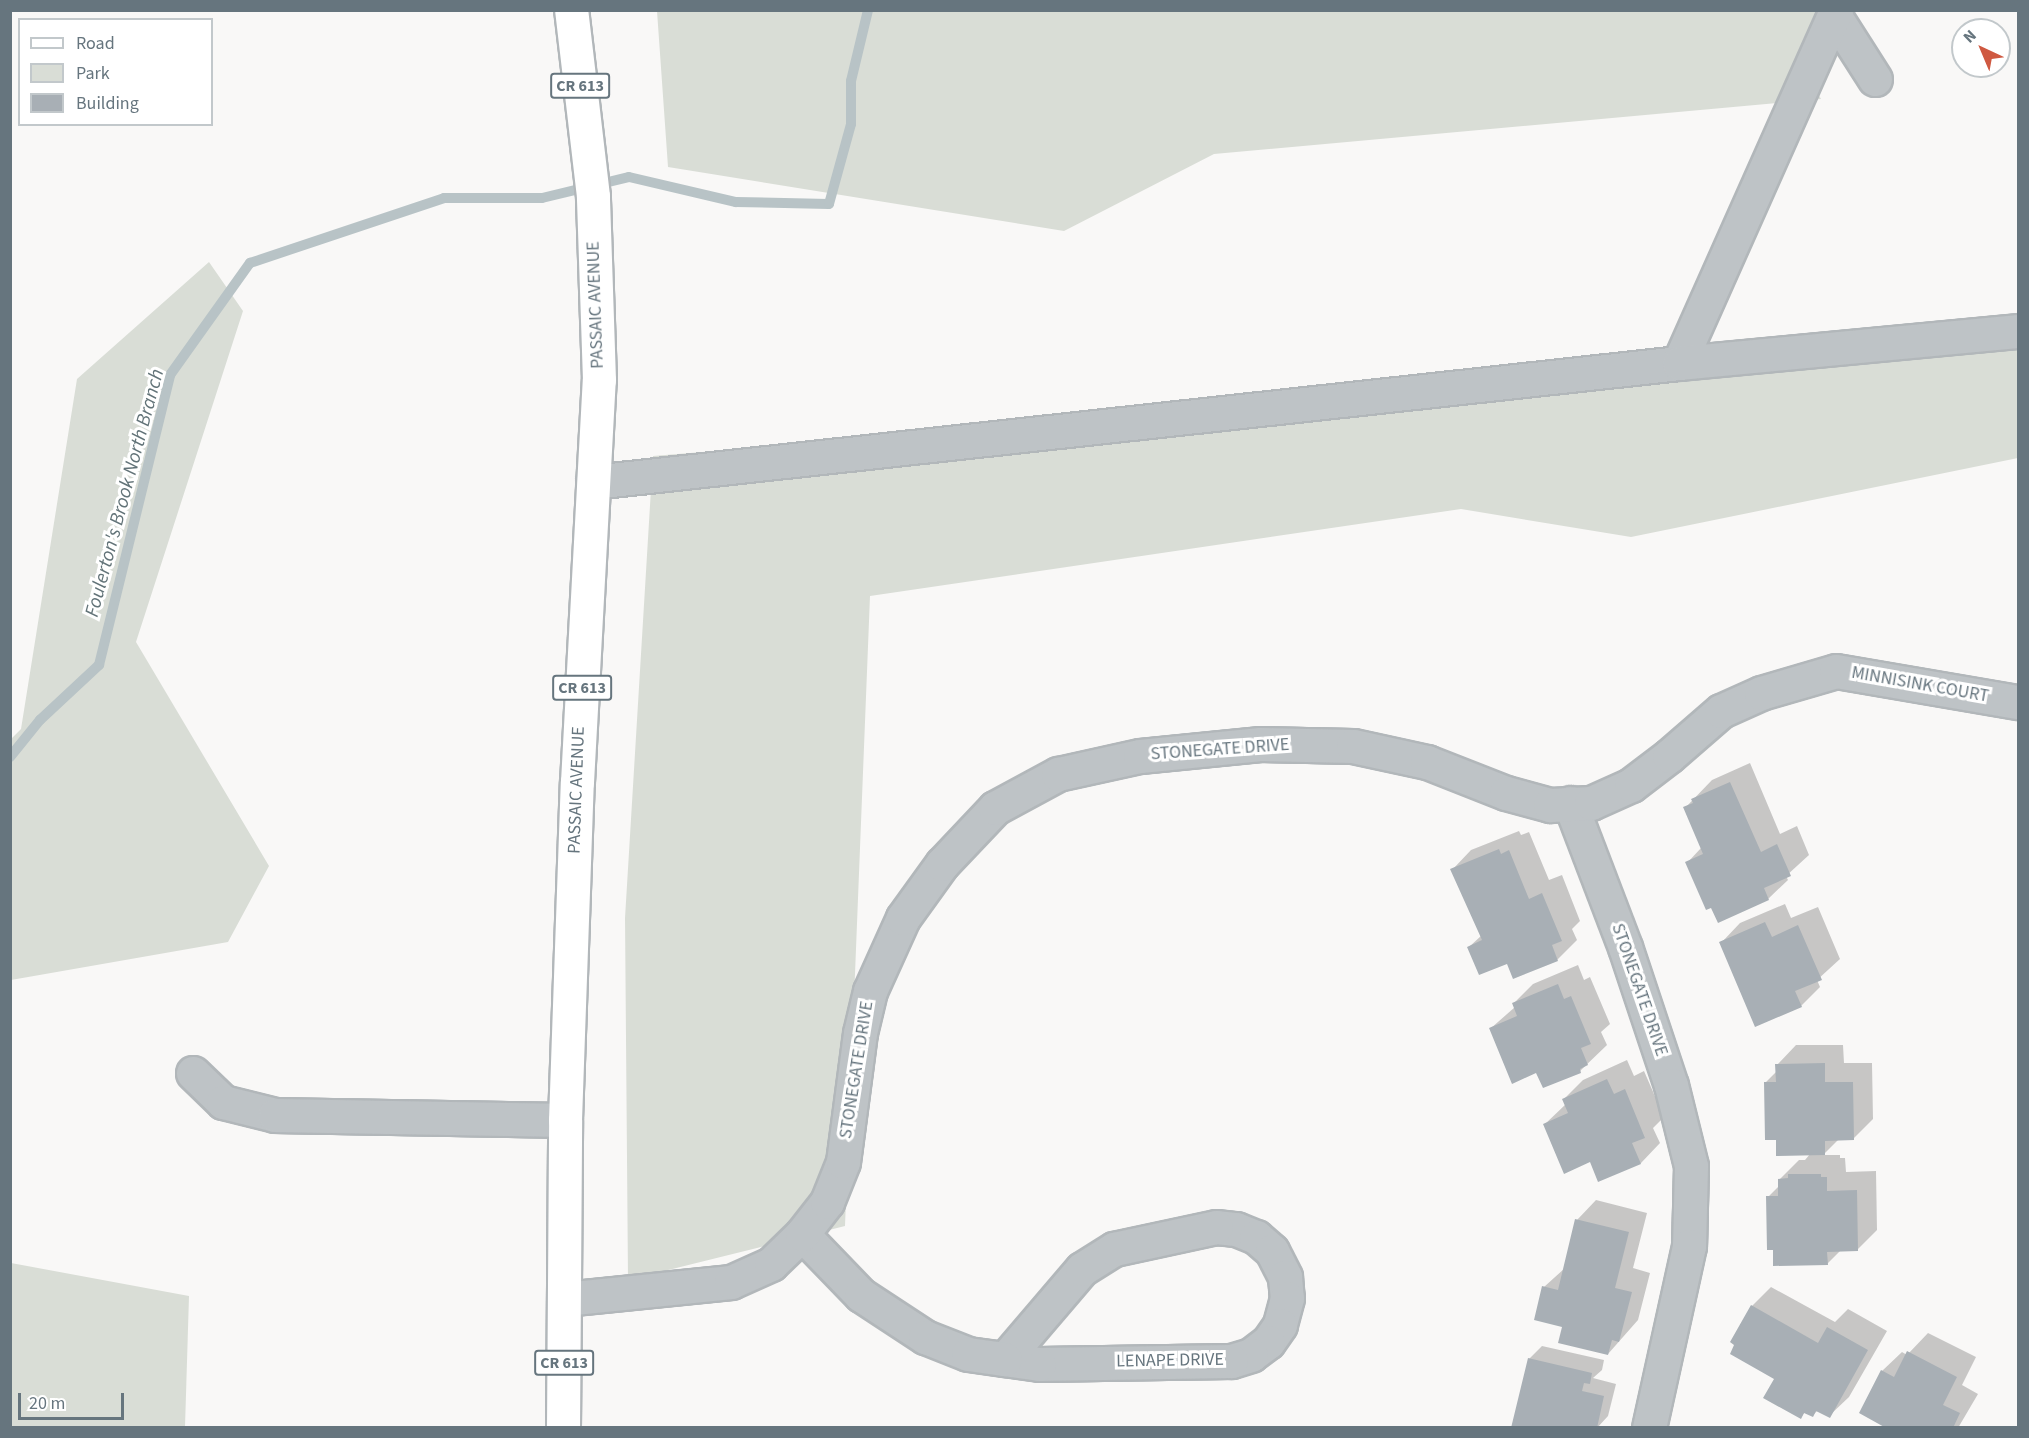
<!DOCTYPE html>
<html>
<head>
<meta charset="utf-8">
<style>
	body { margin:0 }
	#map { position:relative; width:2029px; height:1438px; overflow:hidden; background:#f9f8f7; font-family:"Source Sans 3",sans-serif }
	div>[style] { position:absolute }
	.green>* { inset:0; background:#d9ddd6 }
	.shadow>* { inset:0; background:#0003 }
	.stream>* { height:10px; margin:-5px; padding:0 5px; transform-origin:5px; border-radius:5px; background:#b8c3c6 }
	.building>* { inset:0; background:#a8afb5 }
	.roads { filter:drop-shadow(2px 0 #b2b7ba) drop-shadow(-2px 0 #b2b7ba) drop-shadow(0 2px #b2b7ba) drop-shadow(0 -2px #b2b7ba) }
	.minor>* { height:33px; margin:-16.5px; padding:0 16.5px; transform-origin:16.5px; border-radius:16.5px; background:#bec3c6 }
	.major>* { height:33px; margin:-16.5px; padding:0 16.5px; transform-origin:16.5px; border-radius:16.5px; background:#fff }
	span { translate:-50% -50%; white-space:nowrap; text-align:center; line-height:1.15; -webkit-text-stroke:6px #fff; paint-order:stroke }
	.shield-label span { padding:2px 4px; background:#fff; border:2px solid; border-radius:4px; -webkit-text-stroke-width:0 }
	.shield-label { font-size:16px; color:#66757e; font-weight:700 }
	.street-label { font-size:18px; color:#66757e }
	.water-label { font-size:20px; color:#627378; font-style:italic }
	.frame { position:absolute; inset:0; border:12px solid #66757e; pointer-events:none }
	.legend { position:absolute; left:18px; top:18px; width:195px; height:108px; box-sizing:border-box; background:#fff; border:2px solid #c2c8cb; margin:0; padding:8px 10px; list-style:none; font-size:18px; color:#66757e }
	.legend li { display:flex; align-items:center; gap:12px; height:30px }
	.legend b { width:30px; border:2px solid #c2c8cb }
	.north { position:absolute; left:1951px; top:18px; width:60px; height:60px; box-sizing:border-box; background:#fff; border:2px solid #c2c8cb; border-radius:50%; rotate:316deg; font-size:16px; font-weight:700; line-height:24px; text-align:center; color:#66757e }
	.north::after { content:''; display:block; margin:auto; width:21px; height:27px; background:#cf5941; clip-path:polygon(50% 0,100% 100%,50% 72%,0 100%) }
	.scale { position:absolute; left:18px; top:1393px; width:106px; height:27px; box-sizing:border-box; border:3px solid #66757e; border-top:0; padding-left:8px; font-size:18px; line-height:21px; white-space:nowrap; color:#66757e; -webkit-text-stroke:4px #fff; paint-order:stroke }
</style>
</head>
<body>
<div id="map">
	<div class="green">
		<div style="clip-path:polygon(657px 11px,1855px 11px,1798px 59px,1821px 99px,1214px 154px,1064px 231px,668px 167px)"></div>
		<div style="clip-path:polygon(209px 262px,243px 311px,136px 642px,269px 866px,228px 942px,11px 980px,11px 739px,21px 729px,77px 379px)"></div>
		<div style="clip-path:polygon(2018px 345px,2018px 458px,1631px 537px,1461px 509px,870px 596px,845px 1226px,628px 1280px,625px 918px,653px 456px)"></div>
		<div style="clip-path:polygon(11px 1263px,189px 1296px,185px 1427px,11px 1427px)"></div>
	</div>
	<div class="shadow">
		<div style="clip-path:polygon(1750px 763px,1780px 834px,1797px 826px,1809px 855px,1786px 876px,1788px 880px,1768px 899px,1687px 863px,1702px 847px,1685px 808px,1712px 780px)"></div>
		<div style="clip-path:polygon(1519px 831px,1521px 835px,1529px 832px,1549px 880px,1562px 875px,1580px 921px,1572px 929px,1577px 940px,1557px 960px,1469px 947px,1482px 935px,1452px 870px,1471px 850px)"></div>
		<div style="clip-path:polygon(1785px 904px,1791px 918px,1818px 907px,1840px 959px,1817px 980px,1820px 987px,1801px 1006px,1721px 943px,1740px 923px)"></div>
		<div style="clip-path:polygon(1578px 965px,1584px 980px,1590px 977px,1610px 1024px,1601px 1032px,1607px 1045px,1580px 1071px,1537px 1071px,1490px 1029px,1515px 1007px,1513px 1004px,1533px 984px)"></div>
		<div style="clip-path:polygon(1796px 1045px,1843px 1045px,1844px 1063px,1872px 1063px,1873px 1119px,1853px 1139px,1839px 1139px,1823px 1155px,1840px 1155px,1840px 1158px,1845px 1158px,1846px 1172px,1876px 1171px,1877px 1230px,1857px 1250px,1841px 1250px,1827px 1264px,1775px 1248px,1768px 1197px,1780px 1185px,1780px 1179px,1799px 1160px,1805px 1160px,1810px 1154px,1777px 1138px,1765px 1083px,1777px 1071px,1777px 1065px)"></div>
		<div style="clip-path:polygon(1627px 1060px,1634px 1076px,1644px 1071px,1664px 1117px,1653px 1128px,1660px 1143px,1641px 1163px,1599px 1180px,1591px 1160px,1544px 1125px,1566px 1104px,1564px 1099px,1583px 1080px)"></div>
		<div style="clip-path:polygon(1596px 1200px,1647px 1213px,1633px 1268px,1650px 1273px,1638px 1320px,1608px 1354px,1564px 1326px,1544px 1287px,1565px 1268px,1577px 1220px)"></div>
		<div style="clip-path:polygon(1771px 1287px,1835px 1322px,1848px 1309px,1887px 1331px,1849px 1397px,1829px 1416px,1818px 1410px,1812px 1416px,1805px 1412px,1801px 1417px,1776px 1378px,1752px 1306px)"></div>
		<div style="clip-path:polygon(1928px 1333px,1976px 1357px,1962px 1385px,1978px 1394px,1958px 1428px,1889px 1428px,1882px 1371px,1902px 1352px,1907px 1355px)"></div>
		<div style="clip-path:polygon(1542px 1346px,1604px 1360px,1602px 1370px,1593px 1378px,1616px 1384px,1608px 1416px,1597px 1428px,1529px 1359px)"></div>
	</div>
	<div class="stream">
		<div style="left:10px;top:757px;width:48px;rotate:-51deg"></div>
		<div style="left:40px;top:720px;width:81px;rotate:-43deg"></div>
		<div style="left:99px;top:665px;width:299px;rotate:-76.2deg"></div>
		<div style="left:170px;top:375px;width:138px;rotate:-54.5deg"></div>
		<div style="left:250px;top:263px;width:205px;rotate:-18.5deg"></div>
		<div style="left:444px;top:198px;width:98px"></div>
		<div style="left:542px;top:198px;width:89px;rotate:-13.6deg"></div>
		<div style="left:629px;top:177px;width:110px;rotate:13.2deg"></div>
		<div style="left:736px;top:202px;width:93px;rotate:1.2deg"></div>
		<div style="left:829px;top:204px;width:83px;rotate:-74.6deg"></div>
		<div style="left:851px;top:124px;width:43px;rotate:-90deg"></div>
		<div style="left:851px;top:81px;width:73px;rotate:-76.5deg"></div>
	</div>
	<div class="building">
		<div style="clip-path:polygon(1730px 782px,1761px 852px,1777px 844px,1791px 876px,1764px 888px,1769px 900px,1718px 923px,1711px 908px,1706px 910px,1685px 862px,1703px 854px,1683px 807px,1693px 803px,1691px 799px)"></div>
		<div style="clip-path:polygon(1499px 849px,1501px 854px,1509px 850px,1529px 899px,1542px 893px,1562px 941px,1552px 945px,1558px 961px,1513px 979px,1507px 964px,1479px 975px,1467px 947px,1482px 940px,1450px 869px)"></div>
		<div style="clip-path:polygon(1765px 922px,1772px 937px,1798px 925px,1822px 980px,1795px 991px,1802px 1007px,1755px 1027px,1719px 942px)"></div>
		<div style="clip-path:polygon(1558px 984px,1564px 999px,1571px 996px,1591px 1044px,1581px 1048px,1588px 1065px,1580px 1069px,1581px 1073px,1543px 1088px,1536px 1073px,1512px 1084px,1489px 1028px,1517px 1016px,1512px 1003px)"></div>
		<div style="clip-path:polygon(1825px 1063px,1825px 1082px,1853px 1082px,1854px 1140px,1825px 1141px,1825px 1155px,1776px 1156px,1776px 1140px,1765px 1140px,1764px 1082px,1776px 1082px,1775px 1064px)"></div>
		<div style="clip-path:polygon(1607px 1079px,1614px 1094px,1625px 1089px,1645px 1138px,1632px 1143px,1641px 1164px,1598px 1182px,1590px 1162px,1564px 1174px,1543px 1124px,1568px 1113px,1562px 1099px)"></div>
		<div style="clip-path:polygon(1788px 1174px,1821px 1174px,1821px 1177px,1827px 1177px,1827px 1191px,1857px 1190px,1858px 1251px,1827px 1252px,1828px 1265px,1773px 1266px,1773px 1250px,1767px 1250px,1766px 1196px,1778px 1196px,1778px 1179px,1788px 1178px)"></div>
		<div style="clip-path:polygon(1575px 1219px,1629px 1232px,1615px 1288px,1632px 1292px,1619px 1342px,1612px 1340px,1608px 1355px,1558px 1343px,1562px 1327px,1534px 1320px,1542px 1286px,1558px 1290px)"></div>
		<div style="clip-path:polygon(1751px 1305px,1818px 1343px,1827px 1327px,1868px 1350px,1830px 1418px,1816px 1411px,1813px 1417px,1804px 1413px,1801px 1419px,1763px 1398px,1774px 1379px,1730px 1354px,1734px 1345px,1730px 1342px)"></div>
		<div style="clip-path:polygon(1907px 1351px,1957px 1377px,1943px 1405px,1960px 1413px,1953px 1428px,1886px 1428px,1859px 1413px,1881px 1370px,1894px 1377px)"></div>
		<div style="clip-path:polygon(1528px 1358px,1592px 1373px,1590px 1384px,1584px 1383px,1582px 1391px,1604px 1396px,1597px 1428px,1511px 1428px)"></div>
	</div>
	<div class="roads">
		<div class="minor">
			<div style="left:1834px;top:15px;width:76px;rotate:57.4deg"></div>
			<div style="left:1679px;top:363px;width:386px;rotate:-66deg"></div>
			<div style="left:593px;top:482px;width:1093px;rotate:-6.25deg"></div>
			<div style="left:1679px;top:363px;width:341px;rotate:-5.4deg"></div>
			<div style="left:1570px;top:803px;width:154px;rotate:69.1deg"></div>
			<div style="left:1625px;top:947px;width:145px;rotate:71.6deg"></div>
			<div style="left:1671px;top:1085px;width:83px;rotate:76.1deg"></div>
			<div style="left:1691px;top:1166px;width:80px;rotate:91.4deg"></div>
			<div style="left:1689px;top:1246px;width:186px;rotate:102.4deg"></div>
			<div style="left:193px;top:1073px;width:42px;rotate:44deg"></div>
			<div style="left:223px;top:1102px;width:54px;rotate:14deg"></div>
			<div style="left:275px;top:1115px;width:290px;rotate:1deg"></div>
			<div style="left:1216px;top:1227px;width:20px;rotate:6deg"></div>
			<div style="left:1236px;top:1229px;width:22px;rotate:22deg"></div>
			<div style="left:1256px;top:1237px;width:21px;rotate:41deg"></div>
			<div style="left:1272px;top:1251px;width:29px;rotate:63deg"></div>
			<div style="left:1285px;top:1277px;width:21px;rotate:85deg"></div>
			<div style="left:1287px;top:1298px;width:28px;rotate:105deg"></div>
			<div style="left:1280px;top:1325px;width:21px;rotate:125deg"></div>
			<div style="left:1268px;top:1342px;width:21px;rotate:143deg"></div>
			<div style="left:1251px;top:1355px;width:21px;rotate:163deg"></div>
			<div style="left:1231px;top:1361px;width:192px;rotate:179.1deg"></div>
			<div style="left:1039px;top:1364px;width:34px;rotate:-172deg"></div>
			<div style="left:1005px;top:1359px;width:118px;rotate:-49.5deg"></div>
			<div style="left:1082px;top:1269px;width:38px;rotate:-32deg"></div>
			<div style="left:1114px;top:1249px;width:104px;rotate:-12.2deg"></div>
			<div style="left:802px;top:1234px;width:85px;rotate:46deg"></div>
			<div style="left:861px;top:1295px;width:77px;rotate:33.3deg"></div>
			<div style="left:925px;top:1337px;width:46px;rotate:21.6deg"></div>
			<div style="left:968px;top:1354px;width:37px;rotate:8deg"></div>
			<div style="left:564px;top:1299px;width:168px;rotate:-5.8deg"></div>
			<div style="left:731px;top:1282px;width:44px;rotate:-24.2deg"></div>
			<div style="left:771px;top:1264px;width:43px;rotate:-44.1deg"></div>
			<div style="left:802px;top:1234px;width:41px;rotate:-52deg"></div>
			<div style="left:827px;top:1202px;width:43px;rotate:-68.2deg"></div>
			<div style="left:843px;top:1162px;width:130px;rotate:-82.5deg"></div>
			<div style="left:860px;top:1033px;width:43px;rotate:-76.6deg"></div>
			<div style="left:870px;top:991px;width:80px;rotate:-65.7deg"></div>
			<div style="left:903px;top:918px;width:67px;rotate:-54.2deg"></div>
			<div style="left:942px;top:864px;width:77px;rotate:-46.6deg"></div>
			<div style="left:995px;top:808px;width:72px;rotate:-28.4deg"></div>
			<div style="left:1058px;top:774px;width:84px;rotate:-12.4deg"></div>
			<div style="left:1140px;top:756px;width:121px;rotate:-5.7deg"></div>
			<div style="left:1260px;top:744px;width:93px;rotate:1.2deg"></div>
			<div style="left:1353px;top:746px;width:76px;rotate:12.2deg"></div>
			<div style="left:1427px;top:762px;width:85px;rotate:21.4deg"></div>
			<div style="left:1506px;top:793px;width:46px;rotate:15.3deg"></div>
			<div style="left:1550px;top:805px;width:41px;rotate:-2.8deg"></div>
			<div style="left:1591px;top:803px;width:44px;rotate:-24.2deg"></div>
			<div style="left:1631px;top:785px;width:48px;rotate:-37.3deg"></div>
			<div style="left:1669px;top:756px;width:69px;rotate:-40.9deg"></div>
			<div style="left:1721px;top:711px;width:44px;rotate:-24.2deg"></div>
			<div style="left:1761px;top:693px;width:78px;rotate:-16.3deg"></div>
			<div style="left:1836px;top:671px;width:185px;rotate:9.7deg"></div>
		</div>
		<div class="major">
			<div style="left:563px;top:1428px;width:308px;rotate:-89.6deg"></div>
			<div style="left:565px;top:1120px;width:338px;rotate:-88deg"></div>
			<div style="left:577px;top:782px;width:403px;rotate:-86.9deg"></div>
			<div style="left:599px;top:380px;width:184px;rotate:-91.9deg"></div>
			<div style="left:593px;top:196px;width:187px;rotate:-96.7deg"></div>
		</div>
	</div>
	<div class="shield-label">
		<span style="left:580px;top:86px">CR 613</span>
		<span style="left:582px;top:688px">CR 613</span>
		<span style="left:564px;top:1363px">CR 613</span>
	</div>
	<div class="street-label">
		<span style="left:596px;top:305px;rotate:-92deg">PASSAIC AVENUE</span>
		<span style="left:1920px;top:685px;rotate:10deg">MINNISINK COURT</span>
		<span style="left:1220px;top:750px;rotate:-4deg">STONEGATE DRIVE</span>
		<span style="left:577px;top:790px;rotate:-88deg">PASSAIC AVENUE</span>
		<span style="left:1639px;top:990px;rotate:71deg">STONEGATE DRIVE</span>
		<span style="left:857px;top:1070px;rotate:-81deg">STONEGATE DRIVE</span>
		<span style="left:1170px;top:1361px;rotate:-1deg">LENAPE DRIVE</span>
	</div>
	<div class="water-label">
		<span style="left:125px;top:493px;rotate:-75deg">Foulerton's Brook North Branch</span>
	</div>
	<div class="frame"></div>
	<ul class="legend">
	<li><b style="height:8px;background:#fff"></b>Road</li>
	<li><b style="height:16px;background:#d9ddd6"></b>Park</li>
	<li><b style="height:16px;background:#a8afb5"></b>Building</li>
	</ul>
	<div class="north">N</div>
	<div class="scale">20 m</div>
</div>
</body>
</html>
